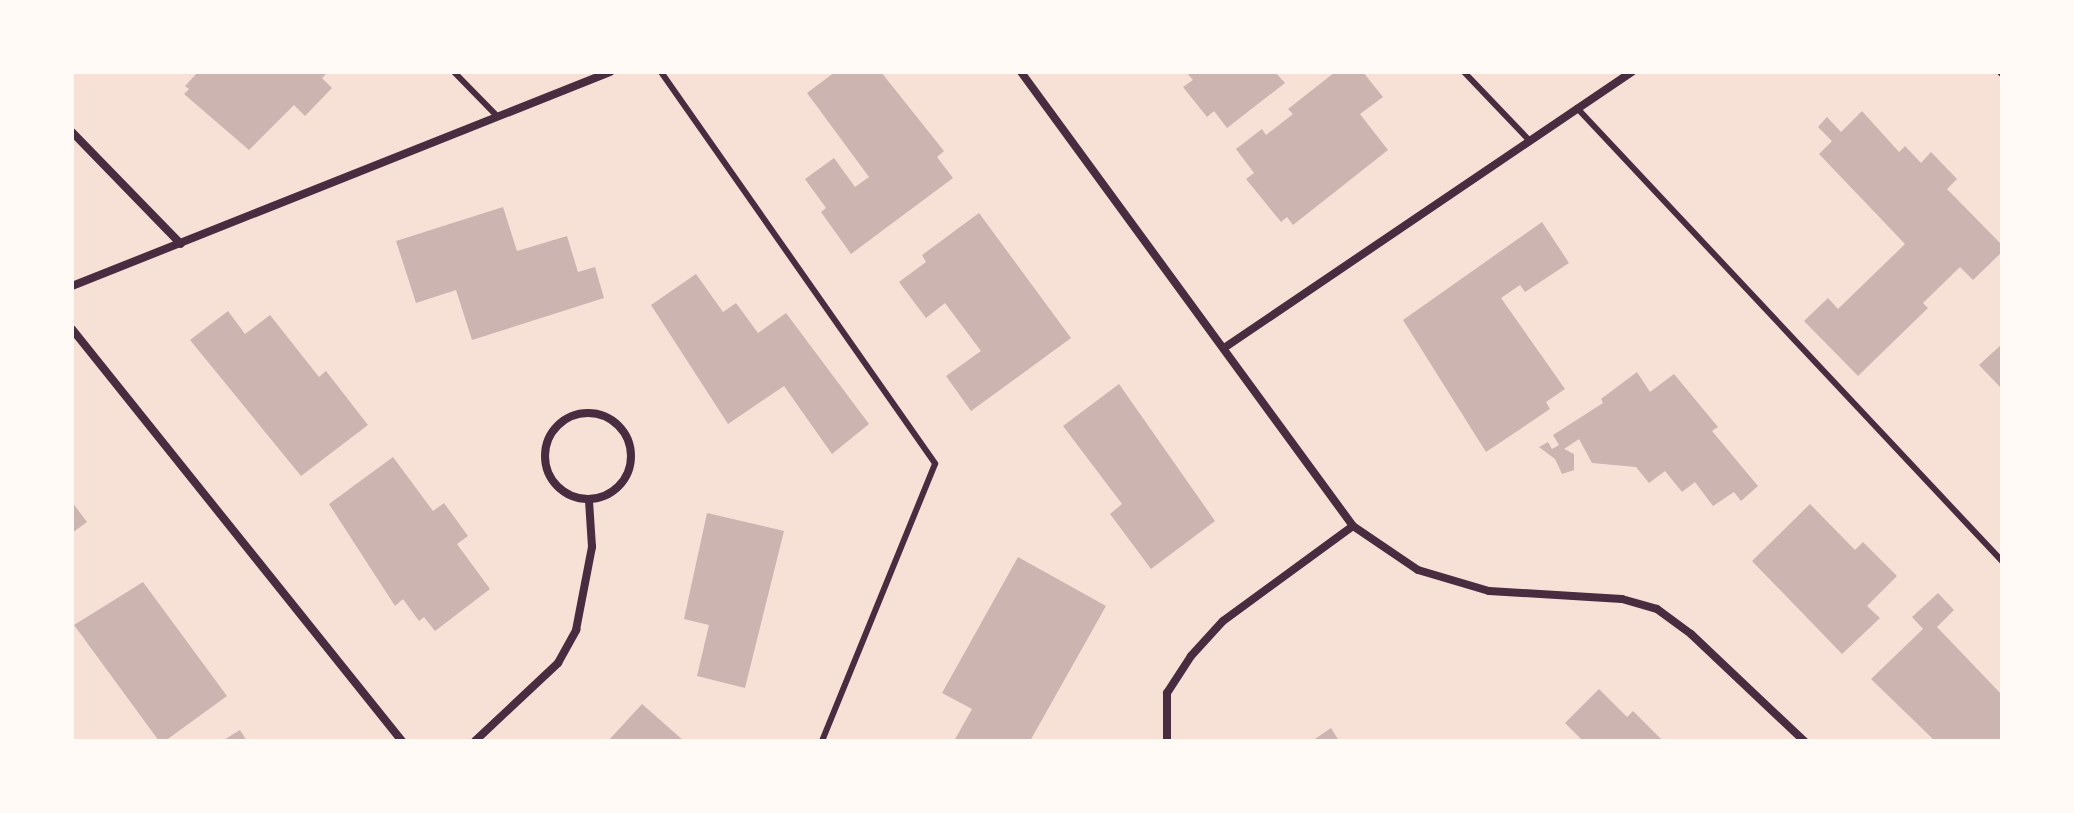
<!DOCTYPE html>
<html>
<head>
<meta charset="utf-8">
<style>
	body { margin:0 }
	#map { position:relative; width:2074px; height:813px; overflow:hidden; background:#f7e1d7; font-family:"Exo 2",sans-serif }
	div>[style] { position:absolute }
	.building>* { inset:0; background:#ccb4b1 }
	.service>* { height:6px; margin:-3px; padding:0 3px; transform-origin:3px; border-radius:3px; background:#4a2c40 }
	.minor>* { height:8px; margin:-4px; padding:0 4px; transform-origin:4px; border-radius:4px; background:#4a2c40 }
	.minor>.ring { margin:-4px; padding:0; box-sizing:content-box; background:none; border:8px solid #4a2c40; border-radius:50% }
	span { translate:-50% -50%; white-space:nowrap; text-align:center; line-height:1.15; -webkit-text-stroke:6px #fffaf5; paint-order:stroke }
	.frame { position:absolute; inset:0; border:74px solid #fffaf5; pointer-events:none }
</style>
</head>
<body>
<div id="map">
	<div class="building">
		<div style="clip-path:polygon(198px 72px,328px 72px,322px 78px,332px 88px,305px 116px,294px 105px,249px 150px,184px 94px,189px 89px,185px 86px)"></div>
		<div style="clip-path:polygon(835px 72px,881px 72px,944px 151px,937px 157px,953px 178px,851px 254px,821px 212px,826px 208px,805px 179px,834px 158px,855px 187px,869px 177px,807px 93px)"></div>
		<div style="clip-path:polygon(1186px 72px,1275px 72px,1285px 83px,1227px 128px,1214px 111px,1207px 117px,1183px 87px,1193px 80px)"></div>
		<div style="clip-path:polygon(1335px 72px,1363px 72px,1383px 97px,1360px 114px,1388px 150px,1293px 225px,1287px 217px,1281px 222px,1246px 179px,1254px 173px,1236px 149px,1262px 129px,1266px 135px,1293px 114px,1288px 109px)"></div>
		<div style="clip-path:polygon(1862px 111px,1899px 152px,1905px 146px,1921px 163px,1931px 152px,1957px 179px,1947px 189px,2002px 245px,2002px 252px,1973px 280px,1960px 267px,1923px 303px,1928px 308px,1858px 376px,1804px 321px,1828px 298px,1838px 309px,1905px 244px,1819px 154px,1832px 141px,1818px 127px,1827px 117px,1841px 132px)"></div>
		<div style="clip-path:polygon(503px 207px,517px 251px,567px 236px,578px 272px,595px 267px,604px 298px,472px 340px,456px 290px,416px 303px,396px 241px)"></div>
		<div style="clip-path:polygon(979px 213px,1071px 338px,971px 411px,946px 376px,981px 351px,945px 303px,926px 318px,899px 282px,926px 262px,922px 255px)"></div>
		<div style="clip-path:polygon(1542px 222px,1569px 263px,1525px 292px,1520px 285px,1501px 298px,1565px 389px,1546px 402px,1550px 409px,1486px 452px,1403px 320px)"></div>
		<div style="clip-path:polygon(696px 274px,723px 312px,736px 303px,758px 333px,786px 313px,869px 424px,832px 454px,784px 386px,728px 424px,651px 305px)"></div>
		<div style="clip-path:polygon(228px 311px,245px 334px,270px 315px,319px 377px,326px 371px,368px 425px,301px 476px,190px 340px)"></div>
		<div style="clip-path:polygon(2002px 344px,2002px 389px,1979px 365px)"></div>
		<div style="clip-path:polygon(1637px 372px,1650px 392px,1674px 374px,1718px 427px,1712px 431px,1758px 486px,1741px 501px,1734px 492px,1713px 506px,1695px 482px,1682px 492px,1665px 471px,1649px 483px,1636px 467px,1592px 463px,1579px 439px,1564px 449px,1574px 454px,1574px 470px,1562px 474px,1555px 459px,1539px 447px,1548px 442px,1552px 449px,1559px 445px,1553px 435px,1603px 403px,1601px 399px)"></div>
		<div style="clip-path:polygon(1119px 384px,1215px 521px,1151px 569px,1110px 514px,1122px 504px,1063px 426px)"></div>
		<div style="clip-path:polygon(393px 457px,433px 511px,444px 503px,468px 536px,457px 544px,490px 589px,435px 631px,424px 617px,419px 621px,403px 599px,395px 606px,329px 504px)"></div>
		<div style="clip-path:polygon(72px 502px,87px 522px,72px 533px)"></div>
		<div style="clip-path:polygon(1810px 504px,1855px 550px,1863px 542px,1897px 576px,1867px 606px,1880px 618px,1842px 654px,1752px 561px)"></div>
		<div style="clip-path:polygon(707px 513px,784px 531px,745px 688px,697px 676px,709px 625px,684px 619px)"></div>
		<div style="clip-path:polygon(1018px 557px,1106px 606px,1030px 741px,954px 741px,972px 709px,942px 693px)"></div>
		<div style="clip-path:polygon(143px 582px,227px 696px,165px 741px,159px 741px,74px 625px)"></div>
		<div style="clip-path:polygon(1938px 593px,1954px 610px,1937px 627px,2002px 695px,2002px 741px,1935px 741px,1871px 679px,1923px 629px,1912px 617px)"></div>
		<div style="clip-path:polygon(1599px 689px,1627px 717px,1633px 711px,1663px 741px,1583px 741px,1565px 723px)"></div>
		<div style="clip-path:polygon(642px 704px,684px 741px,608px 741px)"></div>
		<div style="clip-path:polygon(1331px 728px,1339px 741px,1312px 741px)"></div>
		<div style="clip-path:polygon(240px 730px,247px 741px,222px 741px)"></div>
	</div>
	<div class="service">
		<div style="left:454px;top:72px;width:60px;rotate:45.7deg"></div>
		<div style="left:661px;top:72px;width:478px;rotate:55deg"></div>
		<div style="left:935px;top:464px;width:299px;rotate:112.2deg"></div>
		<div style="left:1464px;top:72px;width:94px;rotate:46.3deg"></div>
		<div style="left:1577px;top:108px;width:621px;rotate:46.83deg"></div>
	</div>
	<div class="minor">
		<div style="left:1021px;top:72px;width:562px;rotate:53.82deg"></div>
		<div style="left:1353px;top:526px;width:78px;rotate:34.1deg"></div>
		<div style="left:1418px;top:570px;width:74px;rotate:16.5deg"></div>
		<div style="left:1489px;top:591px;width:133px;rotate:3.4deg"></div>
		<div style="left:1622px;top:599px;width:36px;rotate:16deg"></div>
		<div style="left:1657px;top:609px;width:42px;rotate:36.3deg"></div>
		<div style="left:1691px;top:634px;width:156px;rotate:43.4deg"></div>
		<div style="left:2001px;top:72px;width:1px;rotate:45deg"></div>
		<div style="left:72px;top:132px;width:156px;rotate:45.8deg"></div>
		<div style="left:72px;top:286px;width:579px;rotate:-21.69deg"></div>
		<div style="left:72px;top:329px;width:528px;rotate:51.31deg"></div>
		<div style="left:1224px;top:348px;width:493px;rotate:-34.1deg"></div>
		<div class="ring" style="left:545px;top:413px;width:78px;height:78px"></div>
		<div style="left:475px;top:741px;width:114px;rotate:-43.2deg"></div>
		<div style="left:558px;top:663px;width:38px;rotate:-61deg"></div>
		<div style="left:576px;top:630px;width:85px;rotate:-79.1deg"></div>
		<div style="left:592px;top:547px;width:47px;rotate:-93.7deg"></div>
		<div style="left:1167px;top:741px;width:48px;rotate:-90deg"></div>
		<div style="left:1167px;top:693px;width:44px;rotate:-57deg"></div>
		<div style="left:1191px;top:656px;width:47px;rotate:-47.6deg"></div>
		<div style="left:1223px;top:621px;width:161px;rotate:-36.2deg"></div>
	</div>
	<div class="frame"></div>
</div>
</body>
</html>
